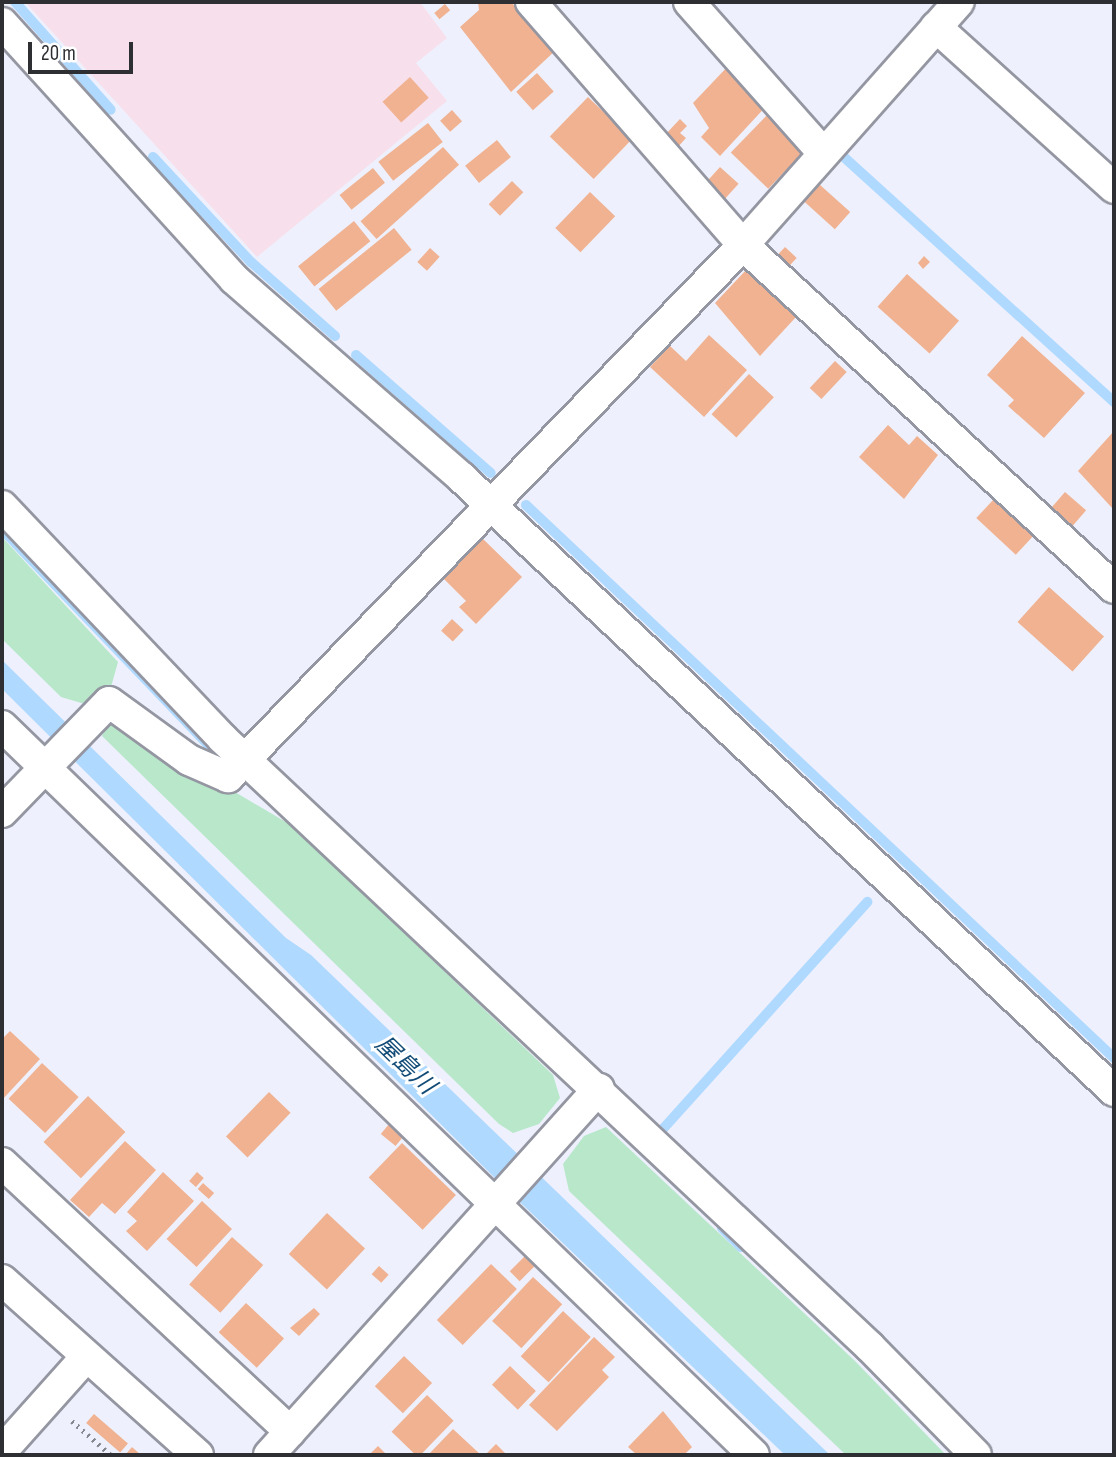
<!DOCTYPE html>
<html>
<head>
<meta charset="utf-8">
<style>
	body { margin:0 }
	#map { position:relative; width:1116px; height:1457px; overflow:hidden; background:#eef1fd; font-family:"Sofia Sans Condensed","Noto Sans JP",sans-serif }
	div>[style] { position:absolute }
	.industrial>* { inset:0; background:#f7e0ec }
	.green>* { inset:0; background:#b8e7ca }
	.water>* { inset:0; background:#b0d9ff }
	.stream>* { height:10px; margin:-5px; padding:0 5px; transform-origin:5px; border-radius:5px; background:#b0d9ff }
	.building>* { inset:0; background:#f0b291; transform-origin:0 0 }
	.path>* { height:4.5px; margin-top:-2.25px; transform-origin:0; background:repeating-linear-gradient(90deg,#86888f 0 2px,transparent 0 7px) }
	.roads { filter:drop-shadow(2px 0 #9496a1) drop-shadow(-2px 0 #9496a1) drop-shadow(0 2px #9496a1) drop-shadow(0 -2px #9496a1) }
	.street>* { height:30px; margin:-15px; padding:0 15px; transform-origin:15px; border-radius:15px; background:#fff }
	span { translate:-50% -50%; white-space:nowrap; text-align:center; line-height:1.15; -webkit-text-stroke:6px #fff; paint-order:stroke }
	.water-label { font-size:24px; color:#124c77; font-style:italic }
	.frame { position:absolute; inset:0; border:4px solid #2e2f33; pointer-events:none }
	.scale { position:absolute; left:28px; top:42px; width:105px; height:32px; box-sizing:border-box; border:4px solid #2e2f33; border-top:0; padding-left:9px; font-size:21px; line-height:24px; white-space:nowrap; color:#2e2f33; -webkit-text-stroke:5px #fff; paint-order:stroke }
</style>
</head>
<body>
<div id="map">
	<div class="industrial">
		<div style="clip-path:polygon(25px 2px,420px 2px,447px 38px,416px 63px,447px 101px,257px 257px)"></div>
	</div>
	<div class="green">
		<div style="clip-path:polygon(2px 537px,118px 662px,111px 687px,88px 705px,61px 697px,2px 639px)"></div>
		<div style="clip-path:polygon(111px 719px,291px 825px,553px 1075px,560px 1098px,539px 1124px,513px 1133px,499px 1124px,102px 736px)"></div>
		<div style="clip-path:polygon(606px 1127px,855px 1361px,946px 1455px,846px 1455px,569px 1191px,563px 1164px,584px 1136px)"></div>
	</div>
	<div class="water">
		<div style="clip-path:polygon(2px 660px,286px 938px,311px 955px,830px 1455px,785px 1455px,503px 1186px,2px 689px)"></div>
	</div>
	<div class="stream">
		<div style="left:15px;top:2px;width:144px;rotate:48.4deg"></div>
		<div style="left:835px;top:149px;width:377px;rotate:42.2deg"></div>
		<div style="left:153px;top:157px;width:144px;rotate:47deg"></div>
		<div style="left:251px;top:262px;width:112px;rotate:41.4deg"></div>
		<div style="left:356px;top:355px;width:179px;rotate:41.2deg"></div>
		<div style="left:526px;top:505px;width:807px;rotate:43.24deg"></div>
		<div style="left:2px;top:529px;width:304px;rotate:46.3deg"></div>
		<div style="left:662px;top:1130px;width:307px;rotate:-48deg"></div>
		<div style="left:722px;top:1228px;width:27px;rotate:45deg"></div>
	</div>
	<div class="building">
		<div style="clip-path:polygon(478px 2px,511px 2px,556px 50px,511px 92px,460px 27px,479px 10px)"></div>
		<div style="left:445px;top:4px;width:8px;height:14px;rotate:50deg"></div>
		<div style="clip-path:polygon(730px 64px,770px 102px,720px 156px,701px 137px,709px 128px,693px 103px)"></div>
		<div style="left:537px;top:73px;width:25px;height:28px;rotate:48deg"></div>
		<div style="left:410px;top:77px;width:28px;height:37px;rotate:48deg"></div>
		<div style="left:588px;top:97px;width:61px;height:55px;rotate:44deg"></div>
		<div style="left:452px;top:110px;width:15px;height:16px;rotate:48deg"></div>
		<div style="left:769px;top:113px;width:52px;height:55px;rotate:44deg"></div>
		<div style="clip-path:polygon(680px 119px,687px 126px,680px 133px,686px 138px,676px 149px,663px 137px)"></div>
		<div style="left:428px;top:123px;width:24px;height:63px;rotate:52deg"></div>
		<div style="left:497px;top:140px;width:22px;height:41px;rotate:51deg"></div>
		<div style="left:443px;top:147px;width:24px;height:111px;rotate:48deg"></div>
		<div style="left:720px;top:167px;width:25px;height:25px;rotate:42deg"></div>
		<div style="left:373px;top:168px;width:19px;height:43px;rotate:51deg"></div>
		<div style="left:512px;top:181px;width:16px;height:33px;rotate:45deg"></div>
		<div style="left:819px;top:184px;width:42px;height:23px;rotate:42deg"></div>
		<div style="left:590px;top:192px;width:35px;height:50px;rotate:44deg"></div>
		<div style="left:354px;top:221px;width:26px;height:72px;rotate:51deg"></div>
		<div style="left:394px;top:228px;width:28px;height:97px;rotate:51deg"></div>
		<div style="left:785px;top:247px;width:16px;height:13px;rotate:43deg"></div>
		<div style="left:430px;top:248px;width:13px;height:19px;rotate:42deg"></div>
		<div style="clip-path:polygon(924px 256px,930px 262px,923px 269px,918px 263px)"></div>
		<div style="clip-path:polygon(747px 269px,797px 316px,760px 356px,715px 303px)"></div>
		<div style="left:907px;top:274px;width:70px;height:44px;rotate:42deg"></div>
		<div style="clip-path:polygon(709px 335px,747px 370px,704px 417px,650px 367px,670px 346px,686px 361px)"></div>
		<div style="clip-path:polygon(1022px 336px,1085px 393px,1044px 438px,1008px 406px,1014px 400px,987px 375px)"></div>
		<div style="left:835px;top:361px;width:16px;height:37px;rotate:43deg"></div>
		<div style="left:749px;top:374px;width:34px;height:55px;rotate:43deg"></div>
		<div style="clip-path:polygon(888px 425px,909px 445px,917px 436px,938px 455px,904px 499px,859px 457px)"></div>
		<div style="clip-path:polygon(1114px 431px,1114px 507px,1113px 509px,1078px 471px)"></div>
		<div style="left:1065px;top:492px;width:28px;height:27px;rotate:41deg"></div>
		<div style="left:994px;top:499px;width:54px;height:26px;rotate:43deg"></div>
		<div style="clip-path:polygon(482px 538px,522px 577px,476px 624px,459px 607px,466px 601px,443px 578px)"></div>
		<div style="left:1049px;top:587px;width:74px;height:47px;rotate:42deg"></div>
		<div style="left:452px;top:619px;width:16px;height:16px;rotate:43deg"></div>
		<div style="clip-path:polygon(10px 1031px,40px 1059px,2px 1100px,2px 1039px)"></div>
		<div style="left:42px;top:1063px;width:50px;height:49px;rotate:43deg"></div>
		<div style="left:269px;top:1092px;width:30px;height:62px;rotate:44deg"></div>
		<div style="left:88px;top:1096px;width:52px;height:64px;rotate:44deg"></div>
		<div style="left:389px;top:1124px;width:19px;height:13px;rotate:39deg"></div>
		<div style="clip-path:polygon(125px 1141px,156px 1170px,115px 1214px,102px 1203px,89px 1217px,70px 1200px)"></div>
		<div style="left:402px;top:1143px;width:75px;height:48px;rotate:44deg"></div>
		<div style="clip-path:polygon(163px 1172px,194px 1201px,147px 1251px,126px 1231px,137px 1221px,127px 1212px)"></div>
		<div style="left:197px;top:1172px;width:9px;height:12px;rotate:41deg"></div>
		<div style="left:203px;top:1183px;width:15px;height:8px;rotate:42deg"></div>
		<div style="left:202px;top:1201px;width:41px;height:52px;rotate:43deg"></div>
		<div style="left:327px;top:1213px;width:52px;height:56px;rotate:43deg"></div>
		<div style="left:232px;top:1237px;width:42px;height:64px;rotate:42deg"></div>
		<div style="left:526px;top:1255px;width:14px;height:23px;rotate:45deg"></div>
		<div style="left:491px;top:1264px;width:36px;height:78px;rotate:44deg"></div>
		<div style="left:379px;top:1266px;width:13px;height:11px;rotate:42deg"></div>
		<div style="left:533px;top:1277px;width:40px;height:60px;rotate:43deg"></div>
		<div style="left:246px;top:1303px;width:52px;height:40px;rotate:43deg"></div>
		<div style="clip-path:polygon(314px 1308px,320px 1314px,299px 1336px,290px 1328px)"></div>
		<div style="left:563px;top:1311px;width:38px;height:62px;rotate:43deg"></div>
		<div style="clip-path:polygon(594px 1337px,615px 1357px,602px 1370px,609px 1377px,557px 1431px,529px 1405px)"></div>
		<div style="left:404px;top:1356px;width:39px;height:42px;rotate:44deg"></div>
		<div style="left:510px;top:1366px;width:36px;height:26px;rotate:44deg"></div>
		<div style="left:427px;top:1395px;width:37px;height:51px;rotate:44deg"></div>
		<div style="clip-path:polygon(663px 1411px,692px 1447px,684px 1455px,637px 1455px,628px 1447px)"></div>
		<div style="left:94px;top:1414px;width:45px;height:12px;rotate:41deg"></div>
		<div style="clip-path:polygon(453px 1429px,481px 1455px,428px 1455px)"></div>
		<div style="clip-path:polygon(496px 1444px,507px 1455px,485px 1455px)"></div>
		<div style="clip-path:polygon(378px 1446px,387px 1455px,369px 1455px)"></div>
		<div style="clip-path:polygon(132px 1447px,141px 1455px,125px 1455px)"></div>
	</div>
	<div class="path">
		<div style="left:72px;top:1421px;width:52px;rotate:41.1deg"></div>
	</div>
	<div class="roads">
		<div class="street">
			<div style="left:531px;top:2px;width:322px;rotate:48.9deg"></div>
			<div style="left:743px;top:245px;width:505px;rotate:42.75deg"></div>
			<div style="left:689px;top:2px;width:200px;rotate:48.4deg"></div>
			<div style="left:2px;top:23px;width:345px;rotate:47.8deg"></div>
			<div style="left:234px;top:279px;width:303px;rotate:41.1deg"></div>
			<div style="left:462px;top:478px;width:895px;rotate:43.23deg"></div>
			<div style="left:936px;top:27px;width:240px;rotate:42.1deg"></div>
			<div style="left:2px;top:506px;width:320px;rotate:46.5deg"></div>
			<div style="left:222px;top:738px;width:889px;rotate:43.22deg"></div>
			<div style="left:870px;top:1347px;width:151px;rotate:45.5deg"></div>
			<div style="left:2px;top:726px;width:1047px;rotate:44.11deg"></div>
			<div style="left:2px;top:812px;width:153px;rotate:-45.8deg"></div>
			<div style="left:109px;top:702px;width:99px;rotate:35.9deg"></div>
			<div style="left:189px;top:760px;width:43px;rotate:23.6deg"></div>
			<div style="left:228px;top:777px;width:740px;rotate:-45.93deg"></div>
			<div style="left:743px;top:245px;width:325px;rotate:-48.4deg"></div>
			<div style="left:2px;top:1163px;width:394px;rotate:43deg"></div>
			<div style="left:2px;top:1280px;width:263px;rotate:41.8deg"></div>
			<div style="left:2px;top:1451px;width:126px;rotate:-48.2deg"></div>
			<div style="left:269px;top:1455px;width:493px;rotate:-48deg"></div>
		</div>
	</div>
	<div class="water-label">
		<span style="left:405px;top:1065px;rotate:44deg">屋島川</span>
	</div>
	<div class="frame"></div>
	<div class="scale">20 m</div>
</div>
</body>
</html>
